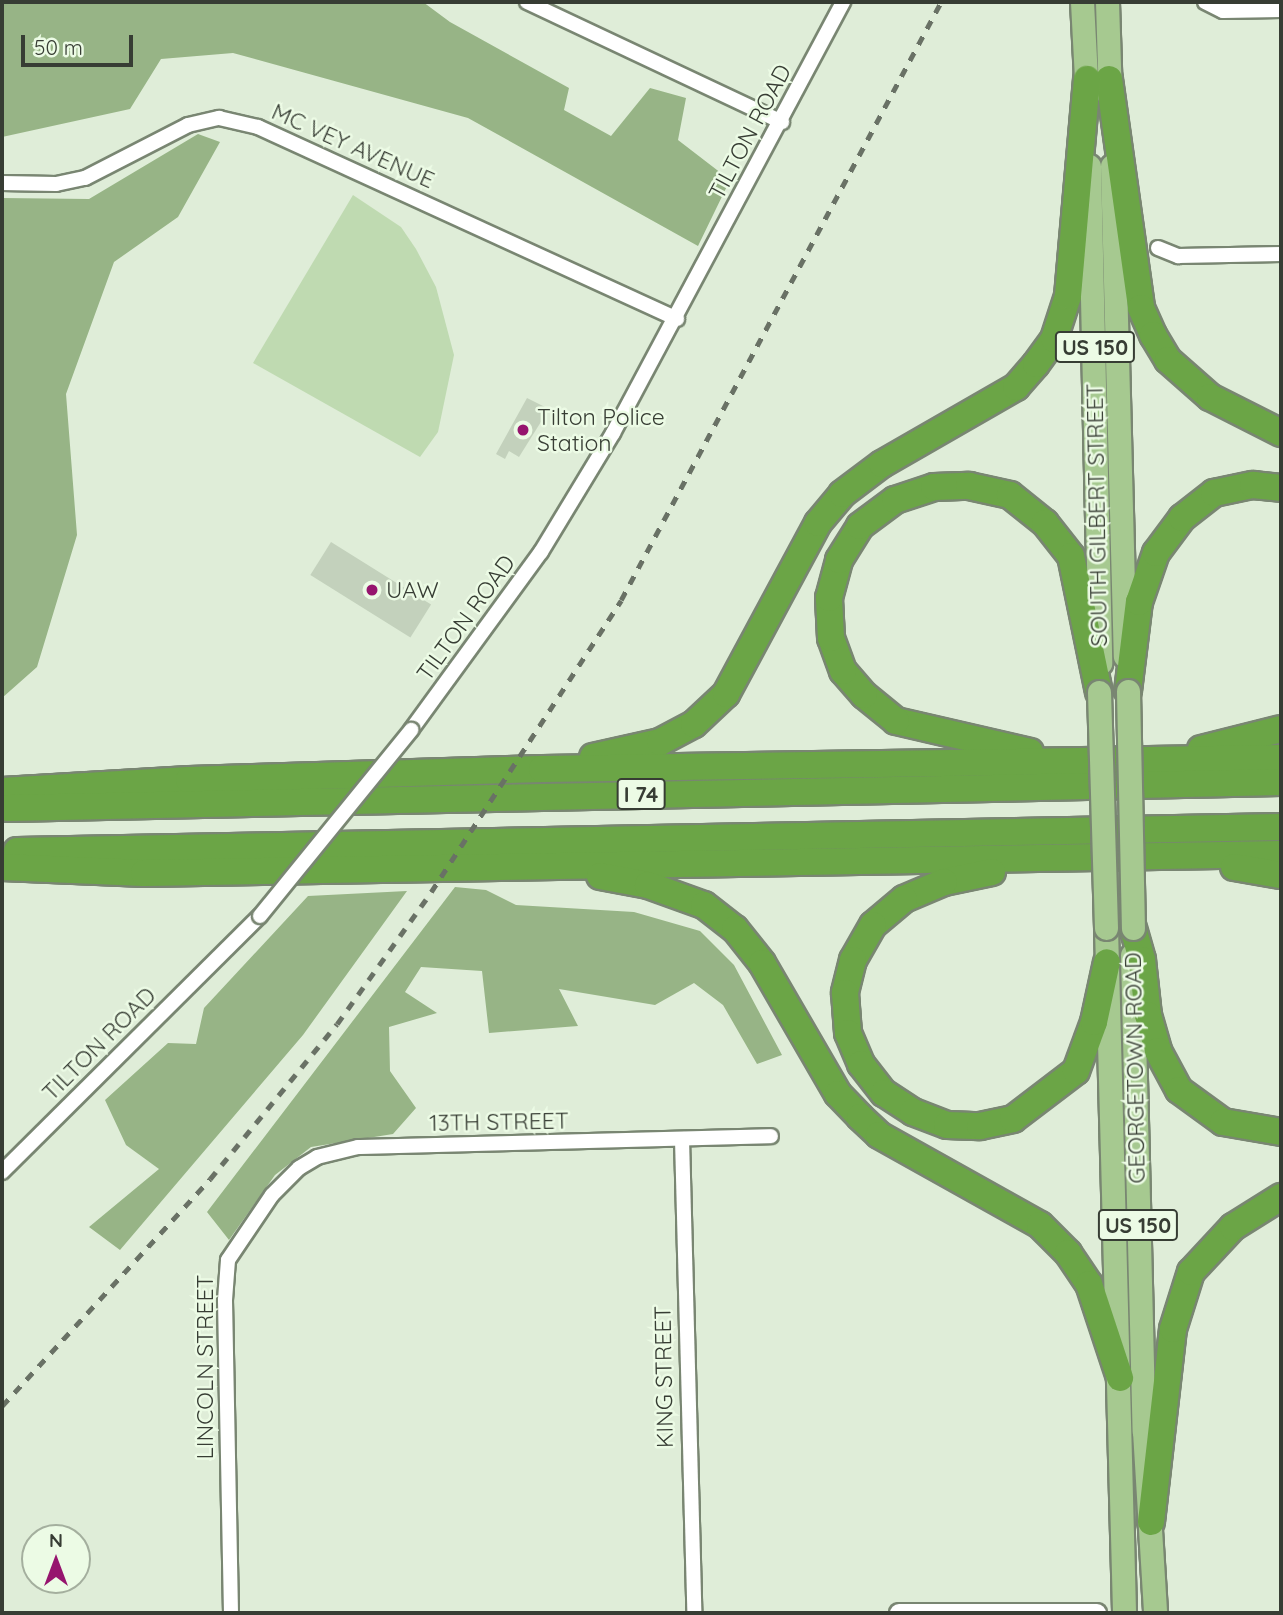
<!DOCTYPE html>
<html>
<head>
<meta charset="utf-8">
<style>
	body { margin:0 }
	#map { position:relative; width:1283px; height:1615px; overflow:hidden; background:#dfedd8; font-family:Quicksand,sans-serif }
	div>[style] { position:absolute }
	.green>* { inset:0; background:#bfdab1 }
	.forest>* { inset:0; background:#97b486 }
	.building>* { inset:0; background:#c3d1bc; transform-origin:0 0 }
	.roads { filter:drop-shadow(2px 0 #798672) drop-shadow(-2px 0 #798672) drop-shadow(0 2px #798672) drop-shadow(0 -2px #798672) }
	.minor>* { height:14px; margin:-7px; padding:0 7px; transform-origin:7px; border-radius:7px; background:#fff }
	.tertiary>* { height:18px; margin:-9px; padding:0 9px; transform-origin:9px; border-radius:9px; background:#fff }
	.primary>* { height:23px; margin:-11.5px; padding:0 11.5px; transform-origin:11.5px; border-radius:11.5px; background:#a6c990 }
	.motorway>* { height:26px; margin:-13px; padding:0 13px; transform-origin:13px; border-radius:13px; background:#6ba546 }
	.rail>* { height:4.5px; margin-top:-2.25px; transform-origin:0; background:repeating-linear-gradient(90deg,#697165 0 9px,transparent 0 18px) }
	.bridges { filter:drop-shadow(2px 0 #798672) drop-shadow(-2px 0 #798672) drop-shadow(0 2px #798672) drop-shadow(0 -2px #798672) }
	.minor-bridge>* { height:14px; margin:-7px; padding:0 7px; transform-origin:7px; border-radius:7px; background:#fff }
	.primary-bridge>* { height:23px; margin:-11.5px; padding:0 11.5px; transform-origin:11.5px; border-radius:11.5px; background:#a6c990 }
	.dots>* { width:19px; height:19px; translate:-50% -50%; box-sizing:border-box; border:4px solid #ecfbe5; border-radius:50% }
	span { translate:-50% -50%; white-space:nowrap; text-align:center; line-height:1.15; -webkit-text-stroke:5px #ecfbe5; paint-order:stroke }
	.shield-label span { padding:2px 5px; background:#ecfbe5; border:2px solid; border-radius:5px; -webkit-text-stroke-width:0 }
	.shield-label { font-size:21px; color:#373d34; font-weight:700 }
	.street-label { font-size:23px; color:#373d34 }
	.poi-label { font-size:23px; color:#373d34 }
	.left { translate:0 -50%; text-align:left }
	.frame { position:absolute; inset:0; border:4px solid #373d34; pointer-events:none }
	.north { position:absolute; left:21px; top:1524px; width:70px; height:70px; box-sizing:border-box; background:#ecfbe5; border:2px solid #a4af9e; border-radius:50%; rotate:0deg; font-size:19px; font-weight:700; line-height:28px; text-align:center; color:#373d34 }
	.north::after { content:''; display:block; margin:auto; width:24px; height:32px; background:#96156e; clip-path:polygon(50% 0,100% 100%,50% 72%,0 100%) }
	.scale { position:absolute; left:21px; top:35px; width:112px; height:32px; box-sizing:border-box; border:4px solid #373d34; border-top:0; padding-left:9px; font-size:21px; line-height:24px; white-space:nowrap; color:#373d34; -webkit-text-stroke:5px #ecfbe5; paint-order:stroke }
</style>
</head>
<body>
<div id="map">
	<div class="green">
		<div style="clip-path:polygon(353px 195px,401px 227px,416px 249px,436px 287px,454px 355px,438px 432px,420px 457px,253px 363px)"></div>
	</div>
	<div class="forest">
		<div style="clip-path:polygon(2px 2px,423px 2px,450px 22px,569px 88px,564px 110px,611px 136px,650px 88px,686px 98px,678px 140px,730px 180px,698px 246px,468px 118px,233px 53px,161px 59px,130px 109px,2px 137px)"></div>
		<div style="clip-path:polygon(198px 134px,220px 142px,178px 217px,114px 262px,66px 394px,77px 535px,37px 667px,2px 698px,2px 198px,89px 199px)"></div>
		<div style="clip-path:polygon(455px 887px,486px 890px,516px 905px,634px 912px,700px 931px,734px 965px,782px 1055px,757px 1064px,723px 1005px,694px 983px,655px 1005px,559px 989px,578px 1026px,489px 1033px,482px 971px,421px 967px,405px 992px,437px 1013px,389px 1027px,390px 1071px,416px 1108px,393px 1134px,311px 1147px,275px 1175px,229px 1240px,207px 1212px)"></div>
		<div style="clip-path:polygon(407px 891px,303px 1035px,120px 1250px,89px 1227px,159px 1169px,126px 1145px,105px 1100px,168px 1043px,196px 1044px,204px 1008px,308px 896px)"></div>
	</div>
	<div class="building">
		<div style="clip-path:polygon(527px 398px,549px 409px,519px 457px,509px 451px,505px 459px,496px 454px)"></div>
		<div style="left:331px;top:542px;width:118px;height:39px;rotate:32deg"></div>
	</div>
	<div class="roads">
		<div class="minor">
			<div style="left:527px;top:2px;width:282px;rotate:25.2deg"></div>
			<div style="left:1205px;top:2px;width:20px;rotate:27deg"></div>
			<div style="left:1223px;top:11px;width:58px;rotate:-1deg"></div>
			<div style="left:2px;top:183px;width:54px;rotate:1.1deg"></div>
			<div style="left:56px;top:184px;width:30px;rotate:-12deg"></div>
			<div style="left:85px;top:178px;width:116px;rotate:-27.2deg"></div>
			<div style="left:188px;top:125px;width:32px;rotate:-13deg"></div>
			<div style="left:219px;top:118px;width:40px;rotate:13deg"></div>
			<div style="left:258px;top:127px;width:461px;rotate:24.6deg"></div>
			<div style="left:1158px;top:248px;width:22px;rotate:22deg"></div>
			<div style="left:1178px;top:256px;width:103px;rotate:-1.1deg"></div>
			<div style="left:411px;top:730px;width:220px;rotate:-53.9deg"></div>
			<div style="left:541px;top:552px;width:139px;rotate:-58.8deg"></div>
			<div style="left:613px;top:433px;width:489px;rotate:-61.9deg"></div>
			<div style="left:682px;top:1139px;width:474px;rotate:88.5deg"></div>
			<div style="left:2px;top:1172px;width:363px;rotate:-44.8deg"></div>
			<div style="left:231px;top:1613px;width:313px;rotate:-91.1deg"></div>
			<div style="left:225px;top:1300px;width:40px;rotate:-85.7deg"></div>
			<div style="left:228px;top:1260px;width:78px;rotate:-55.9deg"></div>
			<div style="left:272px;top:1195px;width:38px;rotate:-45deg"></div>
			<div style="left:299px;top:1168px;width:21px;rotate:-31deg"></div>
			<div style="left:317px;top:1157px;width:42px;rotate:-13.7deg"></div>
			<div style="left:358px;top:1147px;width:413px;rotate:-1.5deg"></div>
		</div>
		<div class="tertiary">
			<div style="left:899px;top:1613px;width:198px"></div>
		</div>
		<div class="primary">
			<div style="left:1082px;top:2px;width:94px;rotate:87deg"></div>
			<div style="left:1107px;top:2px;width:94px;rotate:88.2deg"></div>
			<div style="left:1089px;top:166px;width:497px;rotate:88.7deg"></div>
			<div style="left:1112px;top:166px;width:490px;rotate:88.5deg"></div>
			<div style="left:1106px;top:928px;width:685px;rotate:88.49deg"></div>
			<div style="left:1132px;top:955px;width:476px;rotate:88.6deg"></div>
			<div style="left:1144px;top:1431px;width:182px;rotate:86.5deg"></div>
		</div>
		<div class="motorway">
			<div style="left:1109px;top:79px;width:231px;rotate:82deg"></div>
			<div style="left:1141px;top:308px;width:30px;rotate:66deg"></div>
			<div style="left:1153px;top:335px;width:29px;rotate:59deg"></div>
			<div style="left:1168px;top:360px;width:56px;rotate:41.4deg"></div>
			<div style="left:1210px;top:397px;width:80px;rotate:26.9deg"></div>
			<div style="left:1128px;top:691px;width:90px;rotate:-83deg"></div>
			<div style="left:1139px;top:602px;width:52px;rotate:-70.9deg"></div>
			<div style="left:1156px;top:553px;width:44px;rotate:-53.4deg"></div>
			<div style="left:1182px;top:518px;width:41px;rotate:-38deg"></div>
			<div style="left:1214px;top:493px;width:40px;rotate:-12deg"></div>
			<div style="left:1253px;top:485px;width:28px;rotate:6deg"></div>
			<div style="left:1201px;top:749px;width:82px;rotate:-14deg"></div>
			<div style="left:1030px;top:752px;width:138px;rotate:-167deg"></div>
			<div style="left:896px;top:721px;width:41px;rotate:-140.9deg"></div>
			<div style="left:864px;top:695px;width:32px;rotate:-131deg"></div>
			<div style="left:843px;top:671px;width:35px;rotate:-110deg"></div>
			<div style="left:831px;top:638px;width:40px;rotate:-92.9deg"></div>
			<div style="left:829px;top:598px;width:39px;rotate:-75deg"></div>
			<div style="left:839px;top:560px;width:40px;rotate:-58deg"></div>
			<div style="left:860px;top:526px;width:44px;rotate:-36.6deg"></div>
			<div style="left:895px;top:500px;width:41px;rotate:-18.4deg"></div>
			<div style="left:934px;top:487px;width:35px;rotate:-2deg"></div>
			<div style="left:969px;top:486px;width:42px;rotate:12.4deg"></div>
			<div style="left:1010px;top:495px;width:45px;rotate:38.7deg"></div>
			<div style="left:1045px;top:523px;width:42px;rotate:51.8deg"></div>
			<div style="left:1071px;top:556px;width:139px;rotate:78.4deg"></div>
			<div style="left:593px;top:757px;width:69px;rotate:-12.6deg"></div>
			<div style="left:660px;top:742px;width:38px;rotate:-28deg"></div>
			<div style="left:694px;top:724px;width:44px;rotate:-43.2deg"></div>
			<div style="left:726px;top:694px;width:194px;rotate:-61.7deg"></div>
			<div style="left:818px;top:523px;width:38px;rotate:-50deg"></div>
			<div style="left:842px;top:494px;width:50px;rotate:-36.9deg"></div>
			<div style="left:882px;top:464px;width:155px;rotate:-29.9deg"></div>
			<div style="left:1016px;top:387px;width:30px;rotate:-49deg"></div>
			<div style="left:1036px;top:364px;width:31px;rotate:-54deg"></div>
			<div style="left:1054px;top:339px;width:45px;rotate:-72deg"></div>
			<div style="left:1068px;top:296px;width:218px;rotate:-85deg"></div>
			<div style="left:2px;top:791px;width:187px;rotate:-3.4deg"></div>
			<div style="left:189px;top:780px;width:353px;rotate:-1.8deg"></div>
			<div style="left:542px;top:769px;width:739px;rotate:-0.85deg"></div>
			<div style="left:9px;top:808px;width:1272px;rotate:-1.17deg"></div>
			<div style="left:17px;top:851px;width:1264px;rotate:-1.09deg"></div>
			<div style="left:2px;top:867px;width:142px;rotate:2.4deg"></div>
			<div style="left:144px;top:873px;width:1137px;rotate:-0.96deg"></div>
			<div style="left:1234px;top:867px;width:48px;rotate:9.7deg"></div>
			<div style="left:992px;top:872px;width:49px;rotate:168.2deg"></div>
			<div style="left:944px;top:882px;width:43px;rotate:157deg"></div>
			<div style="left:904px;top:899px;width:40px;rotate:140deg"></div>
			<div style="left:873px;top:925px;width:40px;rotate:119.7deg"></div>
			<div style="left:853px;top:960px;width:34px;rotate:104deg"></div>
			<div style="left:845px;top:993px;width:40px;rotate:85.7deg"></div>
			<div style="left:848px;top:1033px;width:34px;rotate:67deg"></div>
			<div style="left:861px;top:1064px;width:37px;rotate:52deg"></div>
			<div style="left:884px;top:1093px;width:35px;rotate:33deg"></div>
			<div style="left:913px;top:1112px;width:36px;rotate:21deg"></div>
			<div style="left:947px;top:1125px;width:33px;rotate:2deg"></div>
			<div style="left:980px;top:1126px;width:34px;rotate:-12deg"></div>
			<div style="left:1013px;top:1119px;width:79px;rotate:-37.3deg"></div>
			<div style="left:1076px;top:1071px;width:52px;rotate:-69.8deg"></div>
			<div style="left:1094px;top:1022px;width:61px;rotate:-77.8deg"></div>
			<div style="left:600px;top:876px;width:49px;rotate:10.6deg"></div>
			<div style="left:648px;top:885px;width:59px;rotate:19.7deg"></div>
			<div style="left:704px;top:905px;width:39px;rotate:38deg"></div>
			<div style="left:735px;top:929px;width:43px;rotate:51.5deg"></div>
			<div style="left:762px;top:963px;width:151px;rotate:59.9deg"></div>
			<div style="left:838px;top:1094px;width:32px;rotate:46deg"></div>
			<div style="left:860px;top:1117px;width:26px;rotate:43deg"></div>
			<div style="left:879px;top:1135px;width:184px;rotate:29.2deg"></div>
			<div style="left:1040px;top:1225px;width:40px;rotate:45deg"></div>
			<div style="left:1068px;top:1253px;width:37px;rotate:56deg"></div>
			<div style="left:1089px;top:1284px;width:99px;rotate:71.7deg"></div>
			<div style="left:1133px;top:928px;width:33px;rotate:74deg"></div>
			<div style="left:1142px;top:960px;width:55px;rotate:83.8deg"></div>
			<div style="left:1148px;top:1015px;width:37px;rotate:74deg"></div>
			<div style="left:1158px;top:1051px;width:44px;rotate:61.7deg"></div>
			<div style="left:1179px;top:1090px;width:54px;rotate:36deg"></div>
			<div style="left:1223px;top:1122px;width:59px;rotate:9.8deg"></div>
			<div style="left:1151px;top:1522px;width:194px;rotate:-83.5deg"></div>
			<div style="left:1173px;top:1329px;width:60px;rotate:-72.5deg"></div>
			<div style="left:1191px;top:1272px;width:62px;rotate:-47deg"></div>
			<div style="left:1233px;top:1227px;width:57px;rotate:-32deg"></div>
		</div>
	</div>
	<div class="rail">
		<div style="left:2px;top:1406px;width:308px;rotate:-47.5deg"></div>
		<div style="left:210px;top:1179px;width:200px;rotate:-50.7deg"></div>
		<div style="left:337px;top:1024px;width:162px;rotate:-54.5deg"></div>
		<div style="left:431px;top:892px;width:348px;rotate:-56.9deg"></div>
		<div style="left:621px;top:600px;width:678px;rotate:-61.85deg"></div>
	</div>
	<div class="bridges">
		<div class="minor-bridge">
			<div style="left:260px;top:916px;width:240px;rotate:-50.9deg"></div>
		</div>
		<div class="primary-bridge">
			<div style="left:1128px;top:691px;width:237px;rotate:88.8deg"></div>
			<div style="left:1099px;top:692px;width:236px;rotate:88.3deg"></div>
		</div>
	</div>
	<div class="dots">
		<div style="left:523px;top:430px;background:#96156e"></div>
		<div style="left:372px;top:590px;background:#96156e"></div>
	</div>
	<div class="shield-label">
		<span style="left:1095px;top:347px">US 150</span>
		<span style="left:641px;top:794px">I 74</span>
		<span style="left:1138px;top:1225px">US 150</span>
	</div>
	<div class="street-label">
		<span style="left:750px;top:132px;rotate:-62deg">TILTON ROAD</span>
		<span style="left:353px;top:146px;rotate:24deg">MC VEY AVENUE</span>
		<span style="left:1097px;top:515px;rotate:-91deg">SOUTH GILBERT STREET</span>
		<span style="left:466px;top:618px;rotate:-54deg">TILTON ROAD</span>
		<span style="left:99px;top:1044px;rotate:-45deg">TILTON ROAD</span>
		<span style="left:1135px;top:1068px;rotate:-91deg">GEORGETOWN ROAD</span>
		<span style="left:499px;top:1122px;rotate:-1deg">13TH STREET</span>
		<span style="left:205px;top:1367px;rotate:-90deg">LINCOLN STREET</span>
		<span style="left:664px;top:1377px;rotate:-91deg">KING STREET</span>
	</div>
	<div class="poi-label">
		<span class="left" style="left:537px;top:430px">Tilton Police<br>Station</span>
		<span class="left" style="left:386px;top:590px">UAW</span>
	</div>
	<div class="frame"></div>
	<div class="north">N</div>
	<div class="scale">50 m</div>
</div>
</body>
</html>
